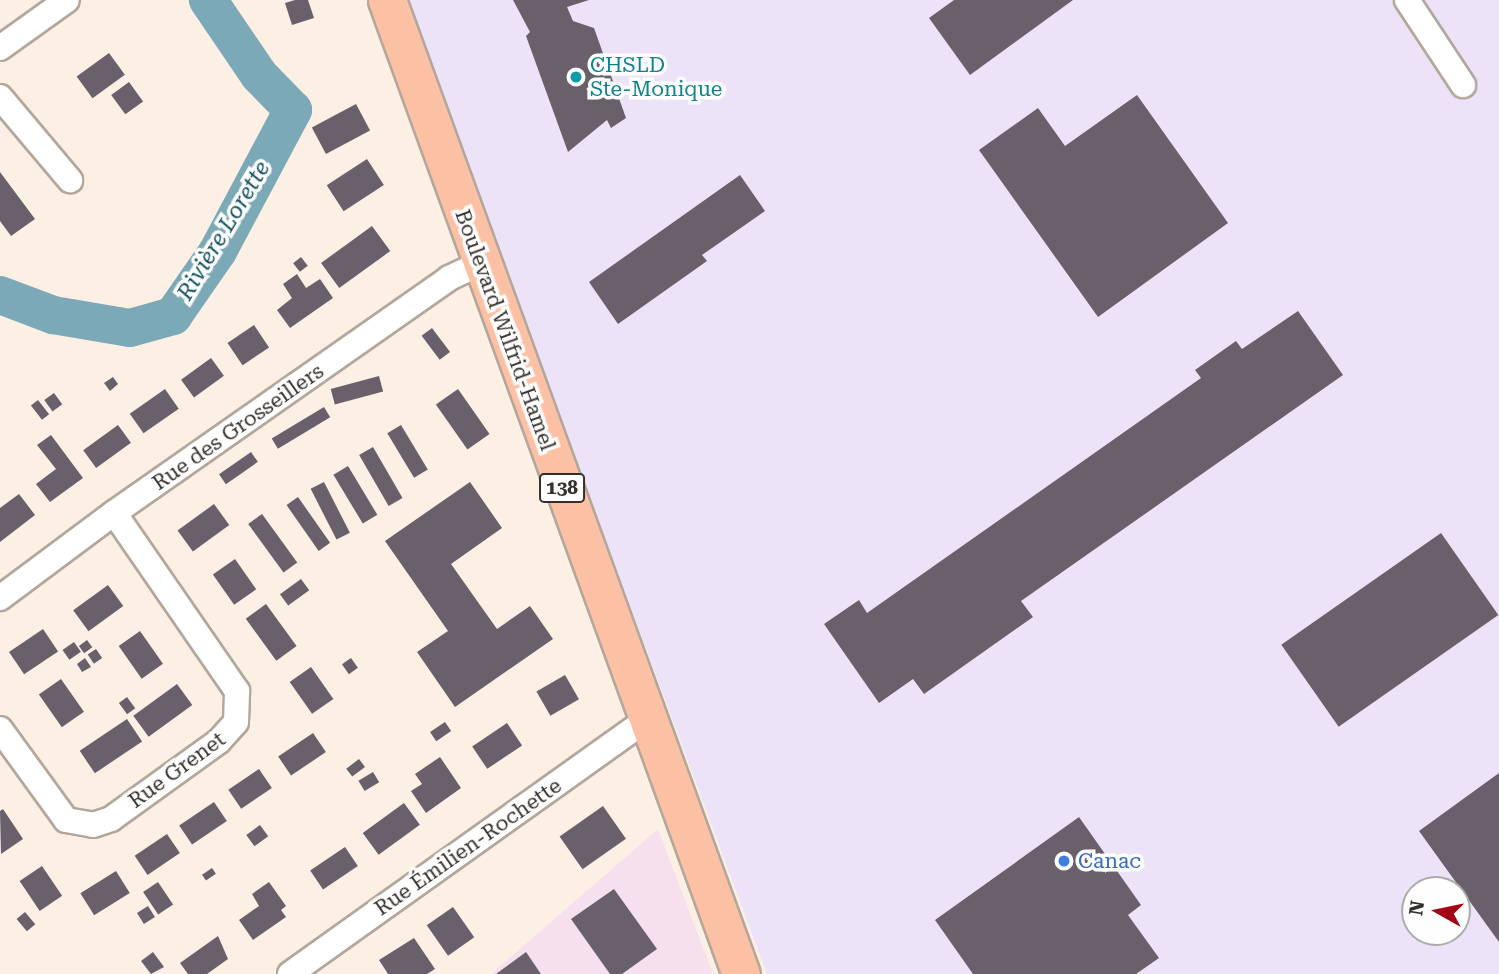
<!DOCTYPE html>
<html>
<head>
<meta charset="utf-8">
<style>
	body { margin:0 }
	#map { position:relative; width:1499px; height:974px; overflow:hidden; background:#fcefe3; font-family:"Roboto Serif",serif }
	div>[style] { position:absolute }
	.commercial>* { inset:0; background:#f6e0ed }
	.industrial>* { inset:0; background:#ece3f8 }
	.river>* { height:38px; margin:-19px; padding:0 19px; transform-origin:19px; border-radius:19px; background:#7ca9b7 }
	.building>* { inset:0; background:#69606c; transform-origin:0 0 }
	.roads { filter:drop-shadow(2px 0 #b3a79c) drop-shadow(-2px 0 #b3a79c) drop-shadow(0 2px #b3a79c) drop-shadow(0 -2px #b3a79c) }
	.street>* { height:24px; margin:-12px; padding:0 12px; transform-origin:12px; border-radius:12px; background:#fff }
	.primary>* { height:37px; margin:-18.5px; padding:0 18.5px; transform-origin:18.5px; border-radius:18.5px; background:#fcc1a4 }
	.dots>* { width:19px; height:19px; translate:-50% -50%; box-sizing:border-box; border:4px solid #fefefe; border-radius:50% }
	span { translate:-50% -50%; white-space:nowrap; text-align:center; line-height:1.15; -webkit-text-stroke:7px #fefefe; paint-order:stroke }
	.shield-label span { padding:2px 5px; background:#fefefe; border:2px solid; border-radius:5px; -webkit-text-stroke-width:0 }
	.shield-label { font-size:19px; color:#342f2b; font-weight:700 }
	.culture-label { font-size:21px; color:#0d838f }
	.left { translate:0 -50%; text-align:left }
	.street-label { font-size:21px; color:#342f2b }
	.shop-label { font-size:21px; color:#366cbe }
	.water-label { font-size:23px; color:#145161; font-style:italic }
	.north { position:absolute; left:1401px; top:876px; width:70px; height:70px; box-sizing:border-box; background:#fefefe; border:2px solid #adabaa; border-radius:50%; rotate:279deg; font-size:19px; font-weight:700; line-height:28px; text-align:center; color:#342f2b }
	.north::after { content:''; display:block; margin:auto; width:24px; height:32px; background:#a20616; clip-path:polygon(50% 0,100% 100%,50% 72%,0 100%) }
</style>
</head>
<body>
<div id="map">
	<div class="commercial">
		<div style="clip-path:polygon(658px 829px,713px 974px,491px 974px)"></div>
	</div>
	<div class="industrial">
		<div style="clip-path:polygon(evenodd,405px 0,1499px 0,1499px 974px,767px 974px,405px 0,1415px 890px,1457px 890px,1457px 932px,1415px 932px,1415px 890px)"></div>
	</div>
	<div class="river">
		<div style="left:0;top:295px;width:57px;rotate:20.7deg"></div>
		<div style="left:53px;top:315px;width:78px;rotate:9.6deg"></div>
		<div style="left:130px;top:328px;width:45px;rotate:-15.6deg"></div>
		<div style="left:173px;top:316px;width:79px;rotate:-55.3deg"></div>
		<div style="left:218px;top:251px;width:160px;rotate:-62deg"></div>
		<div style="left:293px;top:110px;width:49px;rotate:-134.2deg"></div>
		<div style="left:259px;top:75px;width:91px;rotate:-124.2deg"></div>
	</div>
	<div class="building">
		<div style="clip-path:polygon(295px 0,308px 0,314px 18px,292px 25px,285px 3px)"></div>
		<div style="clip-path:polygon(513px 0,589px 0,567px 7px,573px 21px,594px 28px,626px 118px,611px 128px,607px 120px,568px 152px,526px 36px,530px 32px)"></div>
		<div style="clip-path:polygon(954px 0,1073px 0,970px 75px,929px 18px)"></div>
		<div style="left:109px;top:53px;width:27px;height:40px;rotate:54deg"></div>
		<div style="left:129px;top:82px;width:24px;height:22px;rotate:54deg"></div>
		<div style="clip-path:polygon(1137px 95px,1228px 223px,1098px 317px,979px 150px,1038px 108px,1065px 146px)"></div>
		<div style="left:356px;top:104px;width:30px;height:50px;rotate:62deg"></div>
		<div style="left:367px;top:159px;width:31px;height:48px;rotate:57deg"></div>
		<div style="clip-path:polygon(0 172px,35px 219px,11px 236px,0 221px)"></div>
		<div style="clip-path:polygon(740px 175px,765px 211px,702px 255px,707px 261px,618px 324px,589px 282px)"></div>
		<div style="left:372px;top:226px;width:31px;height:63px;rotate:54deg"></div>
		<div style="left:301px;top:257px;width:11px;height:10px;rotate:52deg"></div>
		<div style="clip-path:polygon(297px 274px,306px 288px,320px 279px,333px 298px,290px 328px,277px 310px,292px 298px,283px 284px)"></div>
		<div style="clip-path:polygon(1298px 311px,1343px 375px,1021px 601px,1033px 617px,924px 694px,913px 679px,879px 703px,824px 624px,859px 600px,867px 613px,1201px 378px,1195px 370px,1236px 341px,1242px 349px)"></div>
		<div style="left:254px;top:325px;width:27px;height:32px;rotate:56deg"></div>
		<div style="left:432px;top:328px;width:30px;height:13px;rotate:53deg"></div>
		<div style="left:211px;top:358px;width:22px;height:37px;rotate:54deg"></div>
		<div style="left:379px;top:376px;width:16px;height:50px;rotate:75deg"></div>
		<div style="clip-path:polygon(113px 377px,118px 384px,110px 391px,104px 383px)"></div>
		<div style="left:165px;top:389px;width:24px;height:43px;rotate:55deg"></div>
		<div style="left:458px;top:389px;width:55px;height:27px;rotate:55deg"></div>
		<div style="left:54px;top:393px;width:14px;height:12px;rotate:54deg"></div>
		<div style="left:38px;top:400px;width:18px;height:9px;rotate:52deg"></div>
		<div style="left:324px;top:407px;width:12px;height:61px;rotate:59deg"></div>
		<div style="left:118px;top:425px;width:22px;height:43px;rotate:54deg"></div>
		<div style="left:401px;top:425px;width:52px;height:16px;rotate:59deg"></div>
		<div style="clip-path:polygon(51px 435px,83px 478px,50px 502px,36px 484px,56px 469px,37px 445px)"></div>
		<div style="left:373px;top:447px;width:59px;height:16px;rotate:60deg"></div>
		<div style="left:251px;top:452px;width:12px;height:39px;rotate:55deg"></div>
		<div style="left:348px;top:466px;width:57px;height:17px;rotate:59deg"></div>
		<div style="left:324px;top:482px;width:57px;height:15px;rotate:63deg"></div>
		<div style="clip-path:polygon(470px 482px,502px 528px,451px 564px,497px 629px,530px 606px,553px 639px,455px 707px,417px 652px,448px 631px,385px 541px)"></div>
		<div style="clip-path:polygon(19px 494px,35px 515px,0 542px,0 508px)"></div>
		<div style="left:298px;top:497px;width:56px;height:14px;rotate:55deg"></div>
		<div style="left:214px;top:504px;width:26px;height:45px;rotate:54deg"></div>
		<div style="left:262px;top:514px;width:60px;height:17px;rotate:54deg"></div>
		<div style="left:1441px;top:533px;width:100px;height:195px;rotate:55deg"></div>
		<div style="left:235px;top:559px;width:37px;height:27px;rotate:55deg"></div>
		<div style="left:301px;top:579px;width:14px;height:26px;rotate:54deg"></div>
		<div style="left:108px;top:585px;width:26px;height:43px;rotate:54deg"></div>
		<div style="left:266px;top:604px;width:52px;height:25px;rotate:54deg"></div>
		<div style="left:43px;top:629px;width:27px;height:41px;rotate:56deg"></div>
		<div style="left:140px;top:631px;width:40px;height:26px;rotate:55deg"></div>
		<div style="left:87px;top:640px;width:9px;height:10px;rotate:54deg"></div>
		<div style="left:74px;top:642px;width:12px;height:14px;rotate:55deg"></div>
		<div style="left:96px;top:649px;width:11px;height:10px;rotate:56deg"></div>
		<div style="clip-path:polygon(85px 658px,91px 667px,82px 672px,77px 664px)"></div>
		<div style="left:351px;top:658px;width:12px;height:11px;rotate:55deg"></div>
		<div style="left:311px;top:667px;width:39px;height:26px;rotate:55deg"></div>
		<div style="left:565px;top:675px;width:28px;height:33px;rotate:60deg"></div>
		<div style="left:61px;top:679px;width:40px;height:27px;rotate:55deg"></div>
		<div style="left:177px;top:684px;width:26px;height:54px;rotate:54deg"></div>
		<div style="left:127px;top:697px;width:14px;height:10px;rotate:54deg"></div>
		<div style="left:127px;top:719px;width:27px;height:57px;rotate:56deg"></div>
		<div style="left:445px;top:722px;width:11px;height:18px;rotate:56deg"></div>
		<div style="left:507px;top:723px;width:27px;height:42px;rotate:56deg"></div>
		<div style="left:313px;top:733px;width:23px;height:42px;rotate:56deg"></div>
		<div style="clip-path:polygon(440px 757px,461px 788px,426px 813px,411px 791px,422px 784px,415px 774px)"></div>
		<div style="left:359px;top:759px;width:10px;height:16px;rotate:53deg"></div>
		<div style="left:259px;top:769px;width:23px;height:37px;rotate:56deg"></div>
		<div style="left:373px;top:772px;width:12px;height:17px;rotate:59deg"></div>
		<div style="clip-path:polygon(1499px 773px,1499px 942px,1419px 831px)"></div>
		<div style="left:214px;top:802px;width:23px;height:42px;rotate:56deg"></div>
		<div style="left:404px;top:803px;width:27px;height:51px;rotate:54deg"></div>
		<div style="left:603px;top:806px;width:40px;height:53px;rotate:55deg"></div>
		<div style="clip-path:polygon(3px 809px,23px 839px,1px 854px,0 811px)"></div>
		<div style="clip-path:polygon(1079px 817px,1141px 905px,1128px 915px,1159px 958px,1136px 974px,973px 974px,935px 920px)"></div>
		<div style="left:260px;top:825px;width:14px;height:17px;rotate:54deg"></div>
		<div style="left:167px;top:834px;width:23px;height:39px;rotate:56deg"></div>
		<div style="left:345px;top:847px;width:23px;height:42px;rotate:56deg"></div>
		<div style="left:42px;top:866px;width:36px;height:27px;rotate:56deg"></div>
		<div style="left:212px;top:868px;width:7px;height:12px;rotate:56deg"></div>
		<div style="left:116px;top:871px;width:26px;height:42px;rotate:58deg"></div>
		<div style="left:158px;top:882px;width:27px;height:18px;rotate:56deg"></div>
		<div style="clip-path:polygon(269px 882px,286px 906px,281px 910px,286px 917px,253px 940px,239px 920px,259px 906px,252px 894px)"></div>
		<div style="clip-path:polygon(614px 889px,657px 949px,622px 974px,610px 974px,571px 919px)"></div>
		<div style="left:148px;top:906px;width:13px;height:13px;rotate:58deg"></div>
		<div style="left:453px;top:907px;width:37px;height:32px;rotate:55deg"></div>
		<div style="left:25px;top:912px;width:16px;height:11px;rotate:50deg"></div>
		<div style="clip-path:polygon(218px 936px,228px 959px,207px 974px,188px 974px,180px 963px)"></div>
		<div style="clip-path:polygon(414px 938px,435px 969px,427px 974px,388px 974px,379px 960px)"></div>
		<div style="clip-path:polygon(153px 952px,164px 967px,151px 974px,141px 961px)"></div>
		<div style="clip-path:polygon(526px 952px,541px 974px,496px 974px)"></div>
	</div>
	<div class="roads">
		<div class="street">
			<div style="left:1407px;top:0;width:102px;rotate:56.6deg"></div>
			<div style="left:0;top:48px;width:82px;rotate:-35.6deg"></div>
			<div style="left:0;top:97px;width:109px;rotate:49.9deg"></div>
			<div style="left:0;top:598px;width:142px;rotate:-36.7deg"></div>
			<div style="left:114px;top:513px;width:409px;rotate:-35deg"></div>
			<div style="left:449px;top:278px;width:35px;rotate:-25deg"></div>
			<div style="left:0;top:729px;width:112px;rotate:54deg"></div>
			<div style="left:66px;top:820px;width:27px;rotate:10deg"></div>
			<div style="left:93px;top:825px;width:19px;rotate:-18deg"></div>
			<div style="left:111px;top:819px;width:133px;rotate:-35.8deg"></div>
			<div style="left:219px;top:741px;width:25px;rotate:-48deg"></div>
			<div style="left:236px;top:722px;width:31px;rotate:-88deg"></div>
			<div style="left:237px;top:691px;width:216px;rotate:-124.6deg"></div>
			<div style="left:290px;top:974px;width:437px;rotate:-35.5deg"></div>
		</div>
		<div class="primary">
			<div style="left:387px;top:0;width:1036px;rotate:70.03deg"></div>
		</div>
	</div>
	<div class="dots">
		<div style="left:576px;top:77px;background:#0f9aa8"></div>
		<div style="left:1064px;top:861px;background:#3f7fe0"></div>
	</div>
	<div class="shield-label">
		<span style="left:562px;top:488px">138</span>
	</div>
	<div class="culture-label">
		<span class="left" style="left:590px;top:77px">CHSLD<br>Ste-Monique</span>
	</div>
	<div class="street-label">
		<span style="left:505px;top:330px;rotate:70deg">Boulevard Wilfrid-Hamel</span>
		<span style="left:238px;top:427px;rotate:-35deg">Rue des Grosseillers</span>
		<span style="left:177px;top:770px;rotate:-36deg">Rue Grenet</span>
		<span style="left:468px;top:847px;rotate:-35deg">Rue Émilien-Rochette</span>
	</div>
	<div class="shop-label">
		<span class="left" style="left:1078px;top:861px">Canac</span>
	</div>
	<div class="water-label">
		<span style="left:224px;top:231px;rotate:-59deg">Rivière Lorette</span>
	</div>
	<div class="north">N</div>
</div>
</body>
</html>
